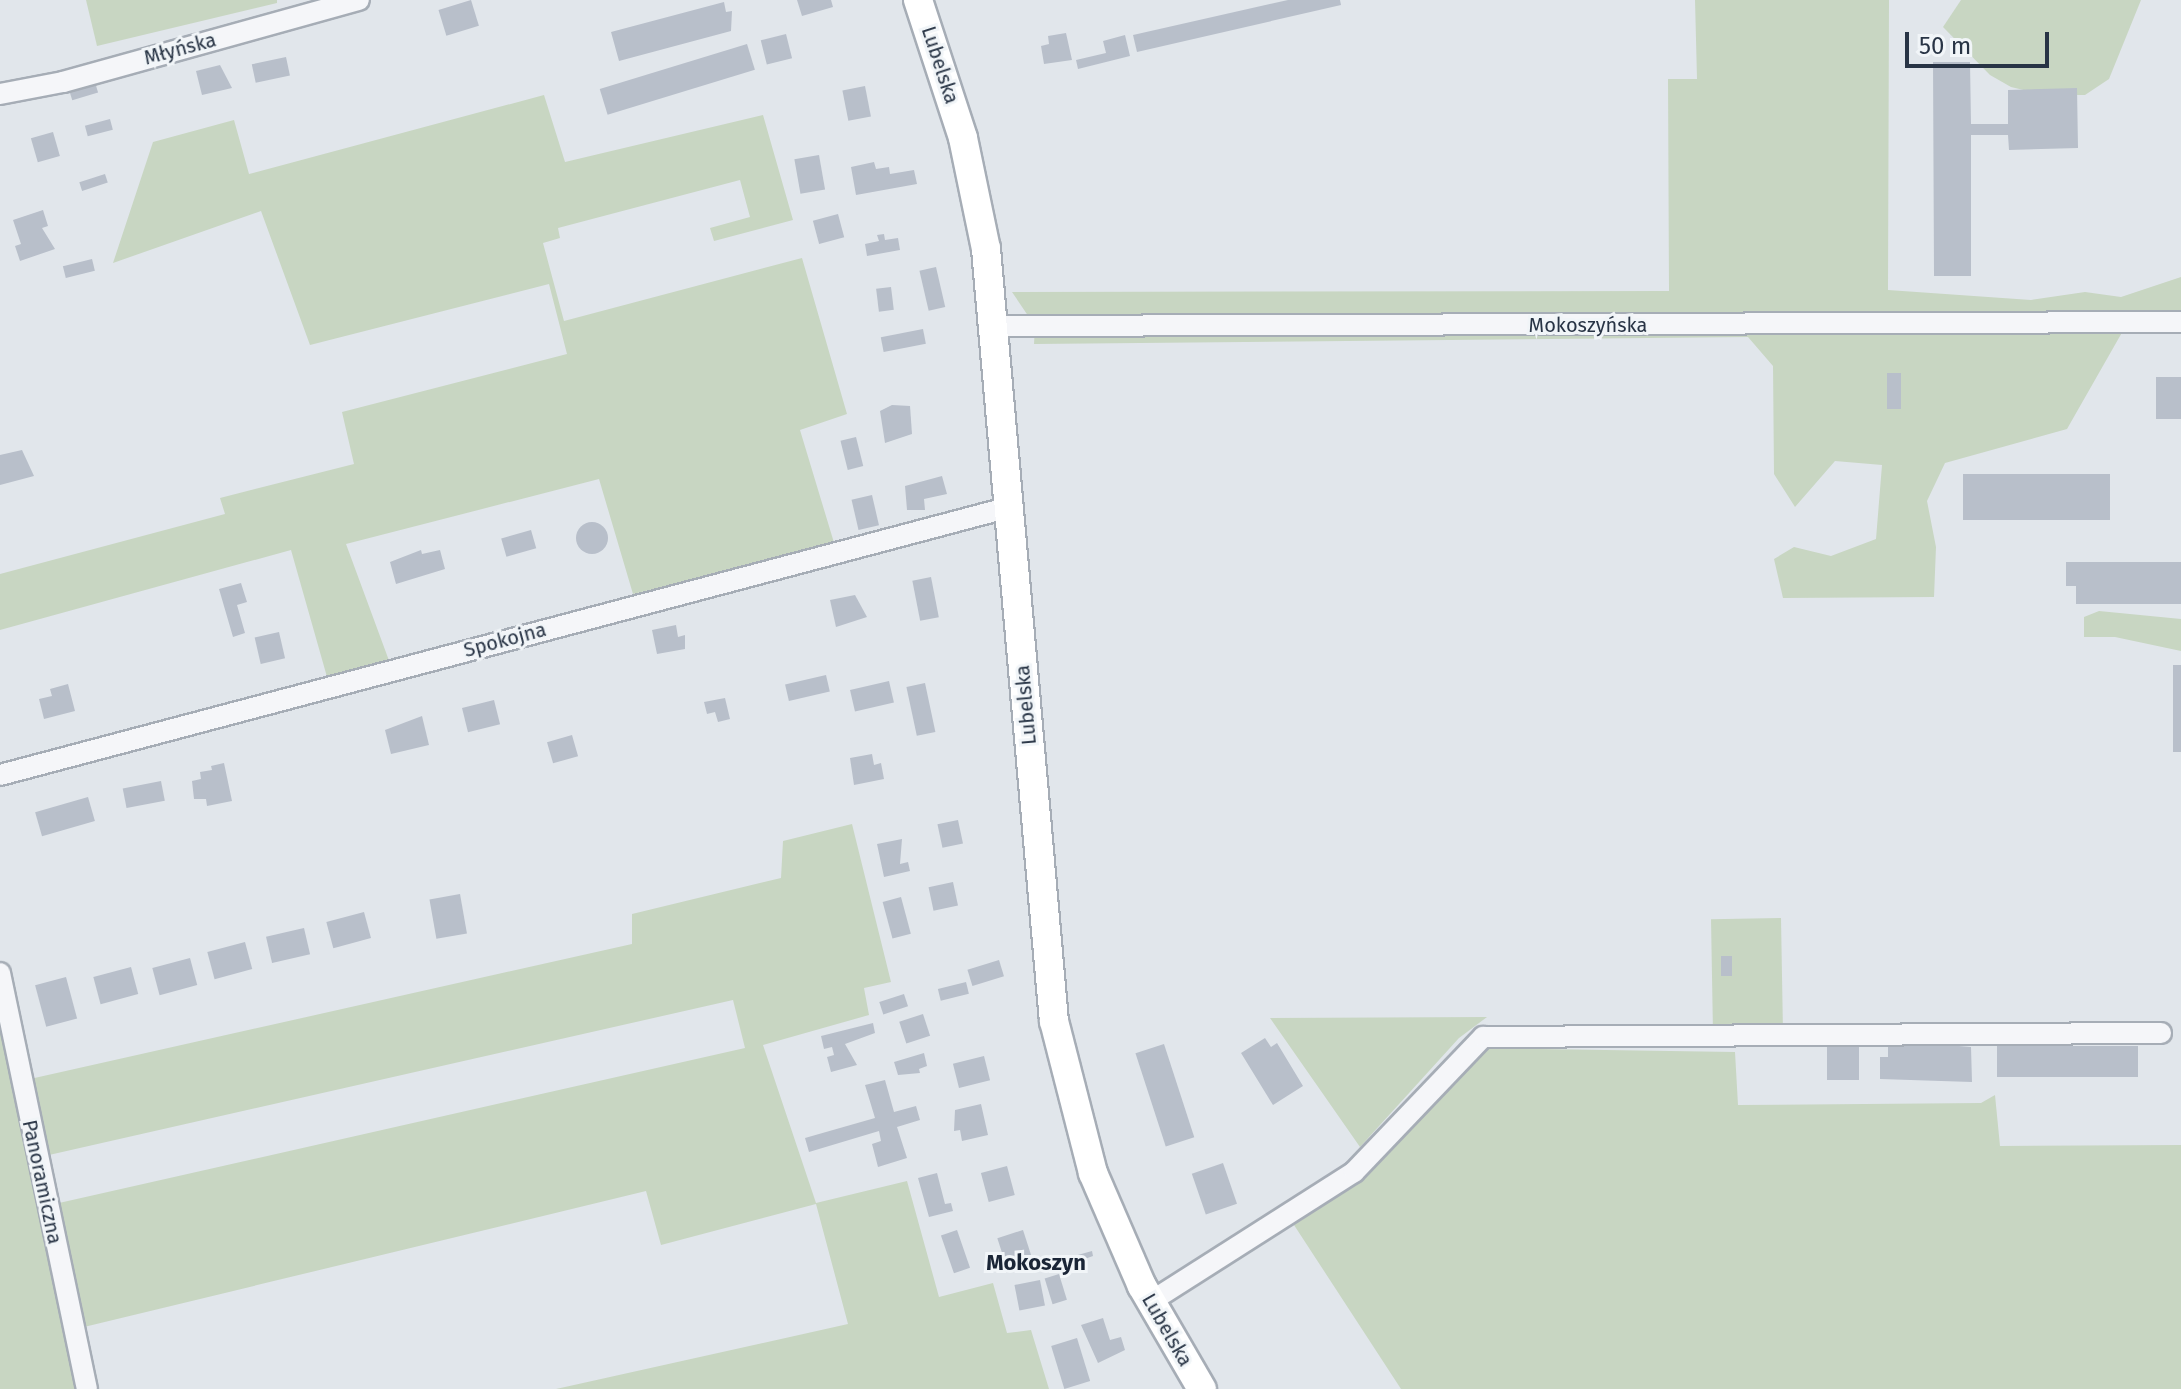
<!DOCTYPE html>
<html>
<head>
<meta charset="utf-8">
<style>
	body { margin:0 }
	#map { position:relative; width:2181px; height:1389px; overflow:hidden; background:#e1e6eb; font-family:"Fira Sans",sans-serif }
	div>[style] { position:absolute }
	.green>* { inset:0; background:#c8d6c2; transform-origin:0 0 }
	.building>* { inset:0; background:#b8bfca; transform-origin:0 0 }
	.round { border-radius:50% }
	.roads { filter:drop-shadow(2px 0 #a6adb6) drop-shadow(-2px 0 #a6adb6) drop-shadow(0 2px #a6adb6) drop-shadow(0 -2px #a6adb6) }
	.street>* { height:20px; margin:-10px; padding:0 10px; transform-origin:10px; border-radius:10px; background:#f5f6f9 }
	.secondary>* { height:28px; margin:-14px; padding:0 14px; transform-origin:14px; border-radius:14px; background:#fff }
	span { translate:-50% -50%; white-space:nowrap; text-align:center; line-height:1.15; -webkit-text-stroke:6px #f1f5f8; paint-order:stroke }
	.street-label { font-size:20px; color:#283445 }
	.neighbourhood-label { font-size:22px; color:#1a2536; font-weight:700 }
	.scale { position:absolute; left:1905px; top:32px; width:144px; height:36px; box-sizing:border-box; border:4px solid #283445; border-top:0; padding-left:10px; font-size:24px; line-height:28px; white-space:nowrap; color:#283445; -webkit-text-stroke:6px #f1f5f8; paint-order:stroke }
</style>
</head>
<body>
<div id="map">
	<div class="green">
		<div style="clip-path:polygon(86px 0,277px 0,277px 3px,97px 46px)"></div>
		<div style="clip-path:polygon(1695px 0,1889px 0,1888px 290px,2031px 300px,2085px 292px,2121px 297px,2181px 277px,2181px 329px,2124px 329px,2067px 429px,1945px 463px,1927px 501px,1936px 547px,1934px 597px,1783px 598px,1774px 559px,1794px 547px,1831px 556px,1876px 539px,1882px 465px,1835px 461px,1795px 507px,1774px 474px,1773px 366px,1748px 337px,1034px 344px,1035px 326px,1012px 292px,1669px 291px,1668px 79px,1697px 79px)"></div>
		<div style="clip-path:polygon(1961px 0,2141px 0,2109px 79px,2085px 95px,2044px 95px,2011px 87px,1990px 75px,1943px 27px)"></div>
		<div style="clip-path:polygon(544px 95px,565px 162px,763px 115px,793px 220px,714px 241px,710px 228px,750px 217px,740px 180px,558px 228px,560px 238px,543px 243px,564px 321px,802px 258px,847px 414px,800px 430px,835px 546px,633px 594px,599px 479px,346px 544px,391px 666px,329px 684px,291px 550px,0 630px,0 574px,225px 514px,220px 498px,354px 464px,342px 412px,567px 354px,549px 284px,310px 345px,261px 211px,113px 263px,153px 142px,234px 120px,249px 174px)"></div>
		<div style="clip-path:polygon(2099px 611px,2181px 619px,2181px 651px,2115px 637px,2084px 637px,2084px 617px)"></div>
		<div style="clip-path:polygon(852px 824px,891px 982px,864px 988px,869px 1015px,763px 1045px,816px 1203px,907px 1181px,939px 1297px,993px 1283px,1007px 1333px,1031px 1330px,1049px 1389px,556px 1389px,848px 1324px,816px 1204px,661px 1245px,646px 1191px,84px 1327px,59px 1203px,745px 1048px,733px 1000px,49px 1155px,30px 1079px,632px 944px,632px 914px,781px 878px,783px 841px)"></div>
		<div style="left:1781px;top:918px;width:105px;height:70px;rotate:89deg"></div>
		<div style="clip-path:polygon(1487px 1017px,1459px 1038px,1360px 1147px,1270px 1018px)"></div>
		<div style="clip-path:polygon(0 1029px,8px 1067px,76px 1389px,0 1389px)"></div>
		<div style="clip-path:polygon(1482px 1048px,1735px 1052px,1738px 1105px,1981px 1103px,1995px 1095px,2000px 1146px,2181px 1145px,2181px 1389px,1401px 1389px,1294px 1225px,1369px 1173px)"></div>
	</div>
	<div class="building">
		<div style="left:471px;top:0;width:27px;height:34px;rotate:73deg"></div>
		<div style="clip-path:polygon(797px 0,831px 0,833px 7px,802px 16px)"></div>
		<div style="clip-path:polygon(1288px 0,1340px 0,1341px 5px,1137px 52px,1133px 35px)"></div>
		<div style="clip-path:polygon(724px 2px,726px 12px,732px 11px,731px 31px,619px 61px,611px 32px)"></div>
		<div style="clip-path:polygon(1066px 33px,1072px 60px,1044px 64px,1041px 46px,1049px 44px,1048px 36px)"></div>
		<div style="left:786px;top:34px;width:25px;height:26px;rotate:76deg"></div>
		<div style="clip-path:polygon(1125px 35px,1130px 56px,1078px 69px,1076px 60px,1106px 53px,1103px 41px)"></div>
		<div style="left:747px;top:44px;width:27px;height:154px;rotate:73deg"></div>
		<div style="left:286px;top:57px;width:19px;height:35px;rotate:78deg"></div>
		<div style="clip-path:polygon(1933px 62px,1970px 62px,1971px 124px,2008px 124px,2008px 90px,2077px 88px,2078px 148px,2009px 150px,2008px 135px,1971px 135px,1971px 276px,1934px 276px)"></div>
		<div style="clip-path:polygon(220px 65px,232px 88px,202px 95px,196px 71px)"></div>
		<div style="left:94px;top:79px;width:14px;height:27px;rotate:73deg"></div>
		<div style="left:865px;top:86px;width:31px;height:23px;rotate:79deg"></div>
		<div style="left:110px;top:119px;width:11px;height:26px;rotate:75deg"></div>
		<div style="left:53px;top:132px;width:25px;height:23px;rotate:74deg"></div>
		<div style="left:819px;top:155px;width:35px;height:25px;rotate:80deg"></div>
		<div style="clip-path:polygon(874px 162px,876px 169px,889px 167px,890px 174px,914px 170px,917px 184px,856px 195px,851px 167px)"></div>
		<div style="left:105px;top:174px;width:9px;height:27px;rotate:72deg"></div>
		<div style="clip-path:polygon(43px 210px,48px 226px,42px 228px,55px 249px,20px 261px,15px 246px,21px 244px,13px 220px)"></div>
		<div style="left:838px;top:214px;width:24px;height:26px;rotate:75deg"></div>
		<div style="clip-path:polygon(884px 234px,885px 240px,898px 238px,900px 250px,867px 256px,865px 244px,879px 241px,877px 235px)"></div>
		<div style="left:92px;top:259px;width:12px;height:30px;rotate:76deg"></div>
		<div style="left:936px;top:267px;width:41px;height:17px;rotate:77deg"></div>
		<div style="left:891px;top:287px;width:23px;height:15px;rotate:83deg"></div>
		<div style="left:923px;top:329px;width:15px;height:43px;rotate:79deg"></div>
		<div style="left:1887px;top:373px;width:14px;height:36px"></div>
		<div style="left:2156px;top:377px;width:25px;height:42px"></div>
		<div style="clip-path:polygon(892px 405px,910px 406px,912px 434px,885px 443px,880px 411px)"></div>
		<div style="left:856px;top:437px;width:30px;height:16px;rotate:76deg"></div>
		<div style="clip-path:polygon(22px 450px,34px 476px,0 485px,0 455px)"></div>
		<div style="left:1963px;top:474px;width:147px;height:46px"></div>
		<div style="clip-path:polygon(942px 476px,947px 494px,924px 499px,925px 510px,907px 510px,905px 486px)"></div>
		<div style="left:872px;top:495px;width:31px;height:21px;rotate:77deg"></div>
		<div class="round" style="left:576px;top:522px;width:32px;height:32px"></div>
		<div style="left:531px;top:530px;width:19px;height:31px;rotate:74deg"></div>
		<div style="clip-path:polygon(421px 550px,422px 554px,440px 550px,445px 569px,396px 584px,390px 562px)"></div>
		<div style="clip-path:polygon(2066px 562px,2181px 562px,2181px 604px,2076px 604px,2076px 586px,2066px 586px)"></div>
		<div style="left:931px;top:577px;width:41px;height:19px;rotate:79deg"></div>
		<div style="clip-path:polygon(241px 583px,247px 602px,237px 605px,245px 633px,233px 637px,219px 589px)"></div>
		<div style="clip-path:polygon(855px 595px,867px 617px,836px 627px,830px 600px)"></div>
		<div style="clip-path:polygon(676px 625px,678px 637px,685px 635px,685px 649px,657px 654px,652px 630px)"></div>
		<div style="left:279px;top:632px;width:27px;height:25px;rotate:77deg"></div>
		<div style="left:2173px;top:665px;width:8px;height:87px"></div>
		<div style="left:826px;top:675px;width:17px;height:42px;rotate:77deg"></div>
		<div style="left:889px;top:681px;width:22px;height:40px;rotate:77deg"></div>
		<div style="left:925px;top:683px;width:50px;height:19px;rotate:78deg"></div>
		<div style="clip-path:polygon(68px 684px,75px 711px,44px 719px,39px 699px,52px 696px,50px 689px)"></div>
		<div style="clip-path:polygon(725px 698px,730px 719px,718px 722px,715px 712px,707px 714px,704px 702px)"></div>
		<div style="left:494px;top:700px;width:25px;height:33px;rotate:76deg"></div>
		<div style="clip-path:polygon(422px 716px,429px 745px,391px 754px,385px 730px)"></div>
		<div style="left:572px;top:735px;width:22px;height:26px;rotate:74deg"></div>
		<div style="clip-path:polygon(872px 754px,874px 765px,881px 763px,884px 779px,854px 785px,850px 758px)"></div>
		<div style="clip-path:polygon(224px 763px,232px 801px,207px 806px,206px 799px,194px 799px,192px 781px,201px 779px,200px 772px,212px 770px,211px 766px)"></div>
		<div style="left:161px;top:781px;width:20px;height:39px;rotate:79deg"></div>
		<div style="left:88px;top:797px;width:25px;height:55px;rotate:74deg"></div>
		<div style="left:958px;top:820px;width:24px;height:21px;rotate:78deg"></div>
		<div style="clip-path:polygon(902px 839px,900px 864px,908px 862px,910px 871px,884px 877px,877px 844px)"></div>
		<div style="left:953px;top:882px;width:24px;height:25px;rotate:78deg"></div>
		<div style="left:460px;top:894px;width:40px;height:31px;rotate:80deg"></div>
		<div style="left:901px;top:897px;width:38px;height:19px;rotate:75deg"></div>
		<div style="left:364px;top:912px;width:27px;height:39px;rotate:75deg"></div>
		<div style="left:304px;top:928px;width:27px;height:39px;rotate:77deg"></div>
		<div style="left:245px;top:942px;width:28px;height:39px;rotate:75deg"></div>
		<div style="left:1721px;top:956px;width:11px;height:20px"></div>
		<div style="left:190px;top:958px;width:28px;height:39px;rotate:75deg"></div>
		<div style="left:999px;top:960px;width:17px;height:33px;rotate:73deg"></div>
		<div style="left:131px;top:967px;width:28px;height:39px;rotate:75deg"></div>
		<div style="left:66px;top:977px;width:43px;height:32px;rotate:75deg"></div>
		<div style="left:966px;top:982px;width:12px;height:29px;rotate:76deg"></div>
		<div style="left:904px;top:994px;width:13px;height:26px;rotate:72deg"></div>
		<div style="left:923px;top:1014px;width:23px;height:25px;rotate:72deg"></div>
		<div style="clip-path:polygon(873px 1023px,875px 1033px,845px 1044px,857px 1065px,831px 1072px,827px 1057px,834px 1055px,832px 1047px,824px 1049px,821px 1036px)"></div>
		<div style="clip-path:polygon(1265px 1038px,1271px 1047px,1277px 1043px,1303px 1086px,1273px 1105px,1241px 1053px)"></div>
		<div style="left:1164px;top:1044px;width:98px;height:30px;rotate:72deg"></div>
		<div style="clip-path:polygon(1935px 1044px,1971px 1047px,1972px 1082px,1880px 1079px,1880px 1057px,1888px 1057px,1888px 1045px)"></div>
		<div style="left:1827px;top:1045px;width:32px;height:35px"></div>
		<div style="left:1997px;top:1046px;width:141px;height:31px"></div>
		<div style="clip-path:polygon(924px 1053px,927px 1066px,919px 1069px,920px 1073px,898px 1075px,894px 1062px)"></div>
		<div style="left:984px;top:1056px;width:25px;height:32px;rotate:76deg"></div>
		<div style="clip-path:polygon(885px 1080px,894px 1112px,916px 1106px,920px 1120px,897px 1127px,907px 1158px,878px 1167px,872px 1144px,881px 1141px,879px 1131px,809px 1152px,805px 1138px,875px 1118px,865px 1085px)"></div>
		<div style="clip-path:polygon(981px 1104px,988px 1135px,962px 1141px,960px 1130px,954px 1131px,955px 1110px)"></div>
		<div style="left:1223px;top:1163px;width:43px;height:33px;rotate:71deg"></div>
		<div style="left:1007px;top:1166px;width:30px;height:27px;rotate:75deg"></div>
		<div style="clip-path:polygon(937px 1173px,945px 1204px,951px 1203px,953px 1211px,929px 1217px,918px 1178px)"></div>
		<div style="left:957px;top:1230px;width:40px;height:17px;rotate:71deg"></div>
		<div style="left:1023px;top:1230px;width:28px;height:27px;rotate:72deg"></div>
		<div style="clip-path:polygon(1092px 1251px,1093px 1256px,1082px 1260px,1084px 1266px,1063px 1272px,1060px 1260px)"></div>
		<div style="left:1059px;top:1274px;width:27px;height:15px;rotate:73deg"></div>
		<div style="left:1040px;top:1280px;width:26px;height:26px;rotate:79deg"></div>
		<div style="clip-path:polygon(1103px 1318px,1110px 1340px,1121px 1337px,1125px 1350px,1098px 1363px,1081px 1325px)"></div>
		<div style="left:1077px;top:1338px;width:45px;height:27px;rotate:73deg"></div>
	</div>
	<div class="roads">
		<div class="street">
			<div style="left:0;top:94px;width:64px;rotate:-10.8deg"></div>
			<div style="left:63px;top:82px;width:307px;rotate:-15.5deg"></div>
			<div style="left:994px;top:326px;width:1187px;rotate:-0.19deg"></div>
			<div style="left:0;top:775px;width:1045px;rotate:-14.86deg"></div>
			<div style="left:0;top:973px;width:425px;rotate:78.2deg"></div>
			<div style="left:1150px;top:1302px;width:242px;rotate:-32.5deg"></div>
			<div style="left:1354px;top:1172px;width:187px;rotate:-46.3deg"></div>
			<div style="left:1483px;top:1037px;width:678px;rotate:-0.34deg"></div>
		</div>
		<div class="secondary">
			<div style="left:918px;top:0;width:145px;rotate:71.9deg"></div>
			<div style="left:963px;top:138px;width:113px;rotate:78.3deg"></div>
			<div style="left:986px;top:249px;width:775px;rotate:84.97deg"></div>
			<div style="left:1054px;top:1021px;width:157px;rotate:75.6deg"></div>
			<div style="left:1093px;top:1173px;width:123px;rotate:66.6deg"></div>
			<div style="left:1142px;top:1286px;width:119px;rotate:59.8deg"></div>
		</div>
	</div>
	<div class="street-label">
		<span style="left:180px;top:49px;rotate:-15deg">Młyńska</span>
		<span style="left:940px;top:65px;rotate:72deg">Lubelska</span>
		<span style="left:1588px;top:325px">Mokoszyńska</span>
		<span style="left:505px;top:640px;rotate:-15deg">Spokojna</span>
		<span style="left:1026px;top:705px;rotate:-95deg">Lubelska</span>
		<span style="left:42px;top:1182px;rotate:78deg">Panoramiczna</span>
		<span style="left:1167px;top:1330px;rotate:60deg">Lubelska</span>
	</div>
	<div class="neighbourhood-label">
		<span style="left:1036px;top:1263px">Mokoszyn</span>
	</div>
	<div class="scale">50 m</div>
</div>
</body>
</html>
